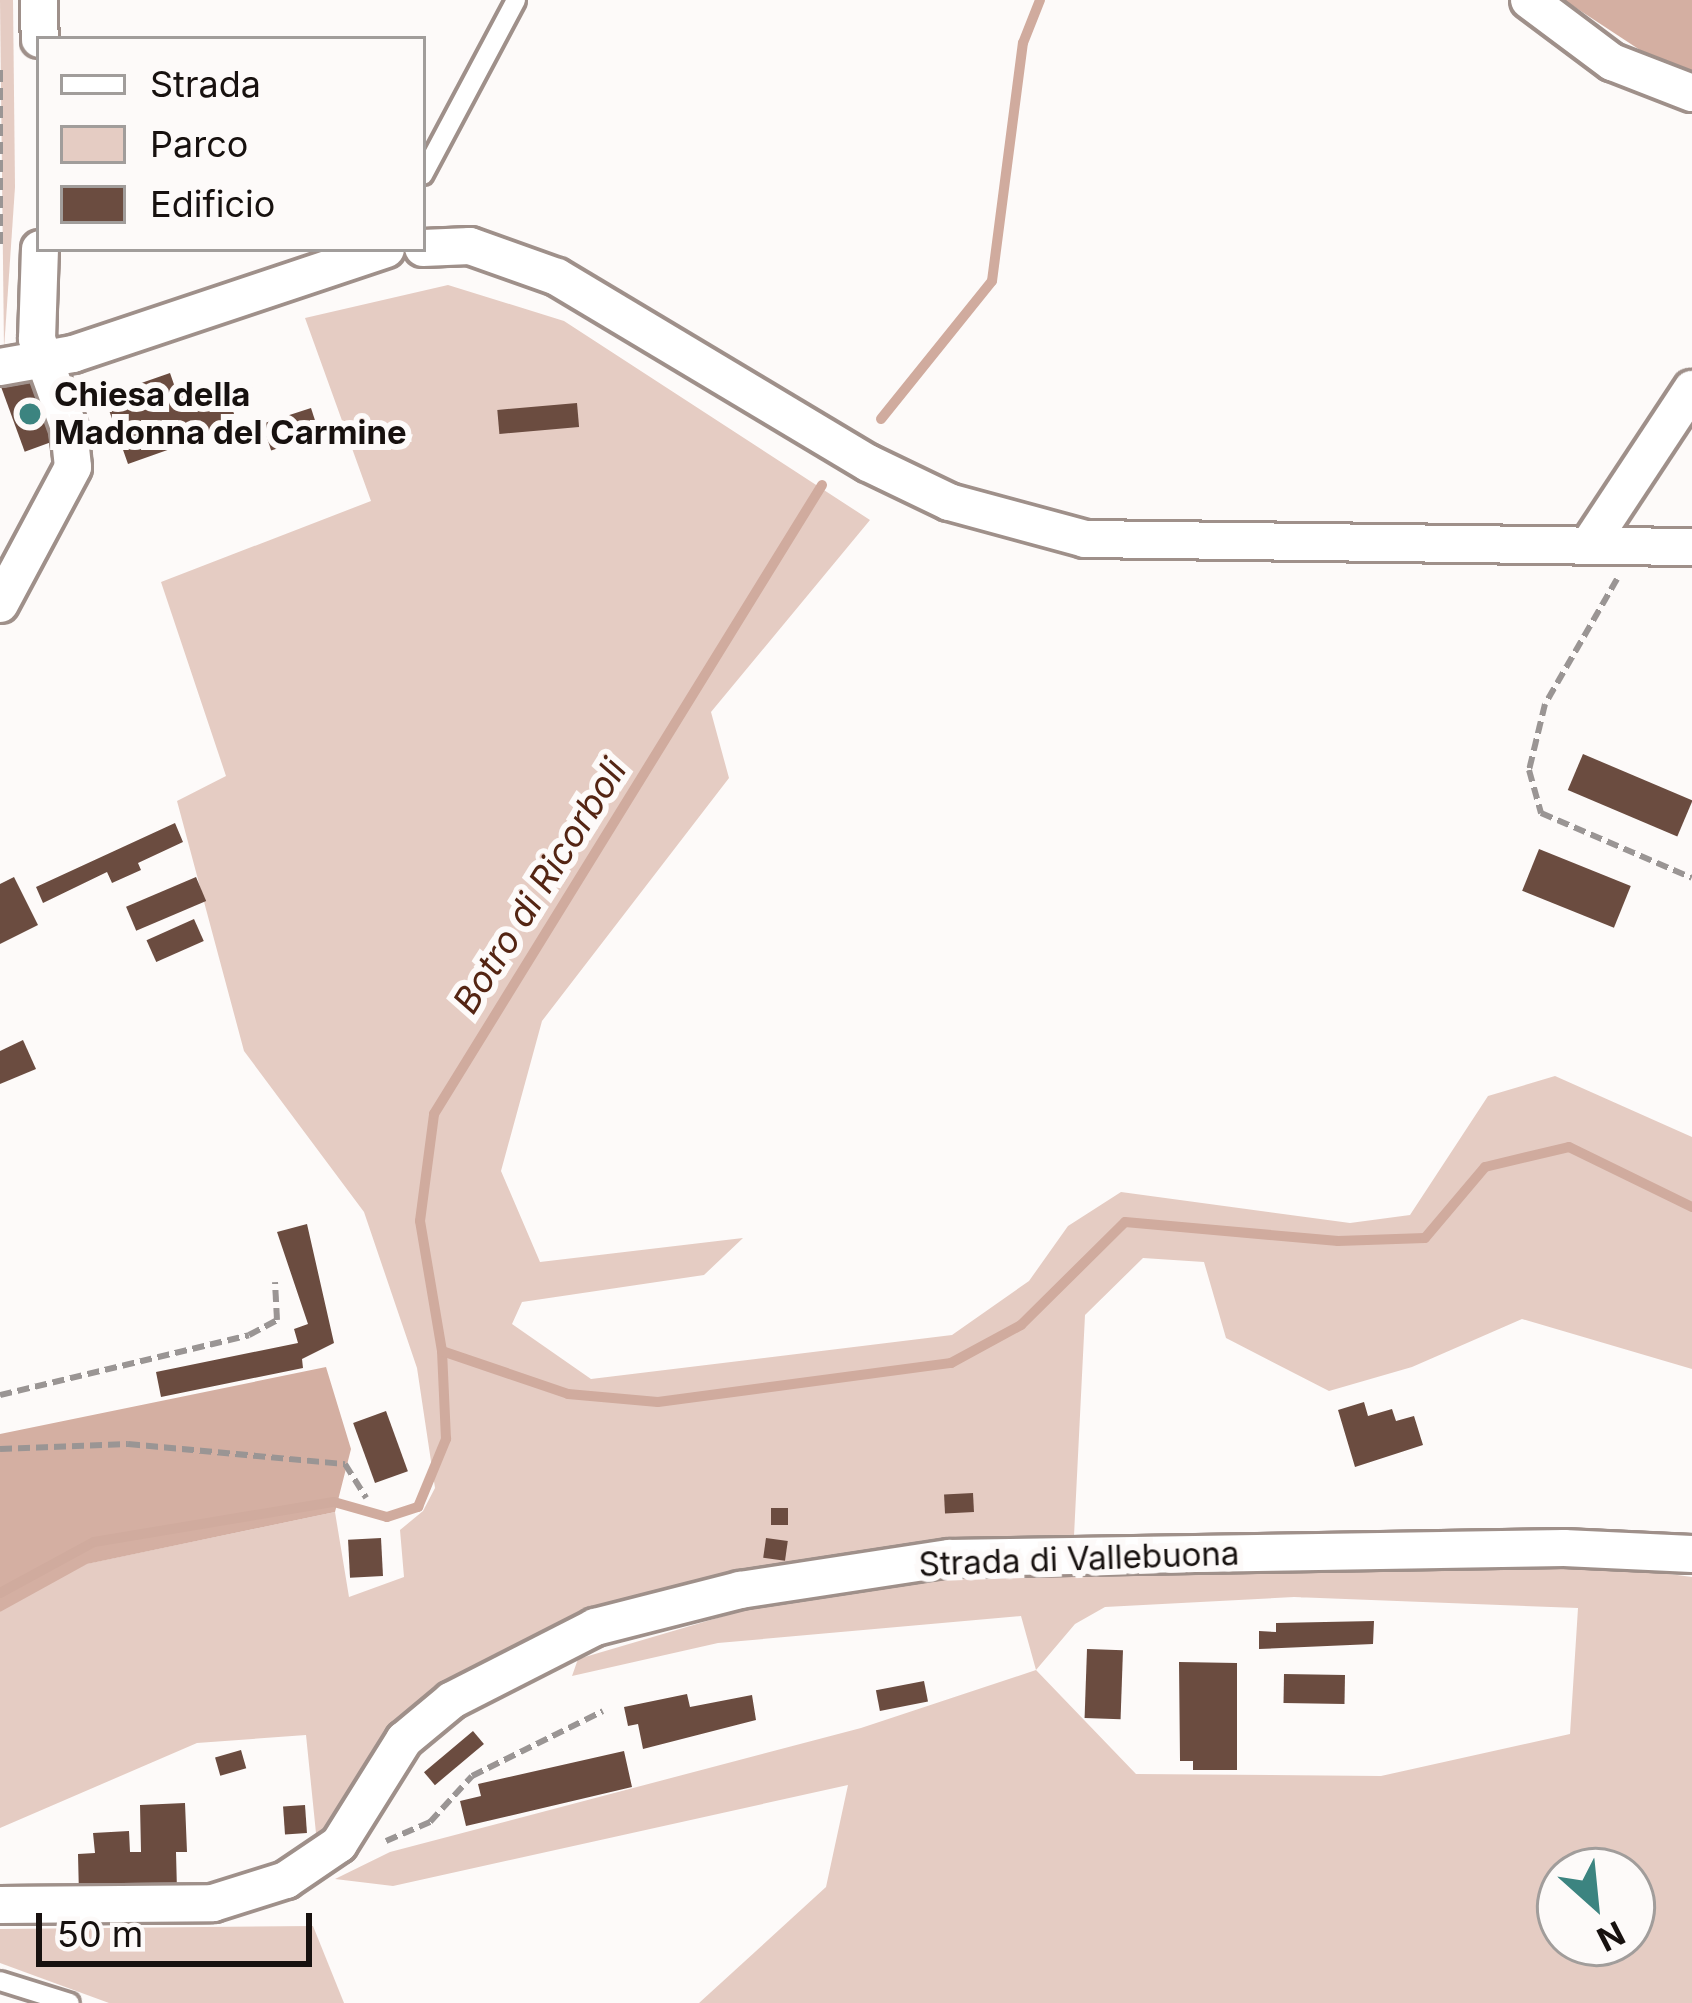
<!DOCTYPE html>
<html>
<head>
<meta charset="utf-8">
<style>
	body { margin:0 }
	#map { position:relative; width:1692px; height:2003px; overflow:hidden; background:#fdfaf9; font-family:Inter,sans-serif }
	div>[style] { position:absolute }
	.green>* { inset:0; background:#e5ccc3 }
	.forest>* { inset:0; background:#d4afa2 }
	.stream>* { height:10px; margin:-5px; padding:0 5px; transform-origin:5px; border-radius:5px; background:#d0ab9e }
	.building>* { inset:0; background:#6b4c40; transform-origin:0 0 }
	.path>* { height:6px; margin-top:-3px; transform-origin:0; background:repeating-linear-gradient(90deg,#9a9594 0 12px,transparent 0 18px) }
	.roads { filter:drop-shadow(3px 0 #9f908a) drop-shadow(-3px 0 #9f908a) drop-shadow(0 3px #9f908a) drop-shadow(0 -3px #9f908a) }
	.lane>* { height:18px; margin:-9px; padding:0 9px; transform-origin:9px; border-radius:9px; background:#fff }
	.street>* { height:36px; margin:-18px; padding:0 18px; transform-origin:18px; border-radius:18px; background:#fff }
	.dots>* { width:33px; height:33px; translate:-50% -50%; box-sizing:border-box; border:6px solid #fdfaf9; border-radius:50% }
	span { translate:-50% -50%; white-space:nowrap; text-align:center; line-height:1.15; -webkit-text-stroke:12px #fdfaf9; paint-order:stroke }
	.poi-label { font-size:33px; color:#17110f; font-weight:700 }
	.left { translate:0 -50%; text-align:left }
	.street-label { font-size:33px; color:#17110f }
	.water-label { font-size:36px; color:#542513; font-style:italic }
	.legend { position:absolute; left:36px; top:36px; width:390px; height:216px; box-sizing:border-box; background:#fdfaf9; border:3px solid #a19d9b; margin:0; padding:15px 21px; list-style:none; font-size:36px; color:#17110f }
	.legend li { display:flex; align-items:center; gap:24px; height:60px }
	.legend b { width:60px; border:3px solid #a19d9b }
	.north { position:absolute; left:1536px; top:1847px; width:120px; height:120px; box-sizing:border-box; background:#fdfaf9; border:3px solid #a19d9b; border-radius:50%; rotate:153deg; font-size:33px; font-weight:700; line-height:48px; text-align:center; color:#17110f }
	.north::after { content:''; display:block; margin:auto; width:42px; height:54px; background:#3c8480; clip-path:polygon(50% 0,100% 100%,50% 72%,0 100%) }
	.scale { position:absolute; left:36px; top:1913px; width:276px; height:54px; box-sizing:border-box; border:6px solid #17110f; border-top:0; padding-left:15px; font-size:36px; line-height:42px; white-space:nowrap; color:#17110f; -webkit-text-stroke:9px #fdfaf9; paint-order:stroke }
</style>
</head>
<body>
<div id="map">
	<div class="green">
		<div style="clip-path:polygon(0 0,13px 0,15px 187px,4px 349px)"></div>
		<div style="clip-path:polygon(448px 285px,564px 321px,870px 520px,711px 712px,729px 778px,542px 1021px,501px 1171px,540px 1262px,743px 1238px,704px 1275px,522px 1302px,512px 1324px,591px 1379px,952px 1335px,1029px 1281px,1068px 1226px,1121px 1192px,1350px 1223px,1410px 1215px,1488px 1096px,1555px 1076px,1692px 1137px,1692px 1369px,1522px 1319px,1412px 1367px,1329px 1391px,1226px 1338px,1204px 1262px,1143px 1258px,1085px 1315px,1074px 1536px,926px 1540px,733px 1578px,430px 1696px,368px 1760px,317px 1843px,306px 1735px,197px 1743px,0 1828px,0 1612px,6px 1605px,86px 1564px,335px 1512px,349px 1597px,404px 1577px,400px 1530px,423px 1511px,435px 1488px,417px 1368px,364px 1212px,244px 1051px,177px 801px,226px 776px,161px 582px,371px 501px,305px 318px)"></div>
		<div style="clip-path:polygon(evenodd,1272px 1565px,1610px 1566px,1692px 1577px,1692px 2003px,699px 2003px,826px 1887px,848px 1785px,393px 1886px,335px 1879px,390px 1852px,861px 1728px,1036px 1670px,1021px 1616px,718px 1643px,572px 1676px,578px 1659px,768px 1603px,917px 1581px,1272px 1565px,1294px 1597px,1578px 1608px,1570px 1734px,1381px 1776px,1136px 1774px,1036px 1670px,1075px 1624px,1105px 1607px,1294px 1597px,1272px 1565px,1560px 1871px,1632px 1871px,1632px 1943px,1560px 1943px,1560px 1871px)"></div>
		<div style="clip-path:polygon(313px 1926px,344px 2003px,109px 2003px,0 1963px,0 1929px)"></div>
	</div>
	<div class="forest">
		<div style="clip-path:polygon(1564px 0,1692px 0,1692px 90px,1640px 50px)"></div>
		<div style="clip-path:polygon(326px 1367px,351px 1449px,335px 1512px,87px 1564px,0 1612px,0 1434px)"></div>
	</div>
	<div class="stream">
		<div style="left:881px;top:419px;width:177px;rotate:-51.2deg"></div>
		<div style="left:992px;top:281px;width:240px;rotate:-82.6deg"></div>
		<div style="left:1023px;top:43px;width:46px;rotate:-68.4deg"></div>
		<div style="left:442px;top:1351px;width:132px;rotate:-99.6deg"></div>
		<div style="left:420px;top:1221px;width:108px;rotate:-82.5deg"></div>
		<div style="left:434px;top:1114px;width:739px;rotate:-58.33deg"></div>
		<div style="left:0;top:1593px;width:107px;rotate:-28.5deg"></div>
		<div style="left:94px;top:1542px;width:243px;rotate:-9.5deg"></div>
		<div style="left:334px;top:1502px;width:55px;rotate:15.8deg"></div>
		<div style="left:387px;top:1517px;width:33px;rotate:-18deg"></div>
		<div style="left:418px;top:1507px;width:74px;rotate:-67.6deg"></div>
		<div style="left:446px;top:1439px;width:88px;rotate:-92.6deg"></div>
		<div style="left:442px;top:1351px;width:133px;rotate:18.8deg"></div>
		<div style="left:568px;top:1394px;width:90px;rotate:5.1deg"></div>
		<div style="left:658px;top:1402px;width:296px;rotate:-7.6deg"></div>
		<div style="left:951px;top:1363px;width:80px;rotate:-28.5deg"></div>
		<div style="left:1021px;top:1325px;width:146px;rotate:-44.7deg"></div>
		<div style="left:1125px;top:1222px;width:214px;rotate:5.1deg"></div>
		<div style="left:1338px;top:1241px;width:87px;rotate:-2deg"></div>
		<div style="left:1425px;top:1238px;width:93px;rotate:-49.8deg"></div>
		<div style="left:1485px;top:1167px;width:86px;rotate:-13.4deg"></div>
		<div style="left:1569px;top:1147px;width:137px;rotate:26deg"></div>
	</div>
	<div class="building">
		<div style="clip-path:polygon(170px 373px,178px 396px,222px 380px,238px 425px,128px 464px,104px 396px)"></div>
		<div style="left:34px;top:375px;width:69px;height:35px;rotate:70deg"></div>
		<div style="left:577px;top:403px;width:24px;height:80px;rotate:85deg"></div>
		<div style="left:311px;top:408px;width:28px;height:51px;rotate:72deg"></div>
		<div style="left:1583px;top:754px;width:119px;height:39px;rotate:23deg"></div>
		<div style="clip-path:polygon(175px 823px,183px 842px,138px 863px,141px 870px,112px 883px,107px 872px,43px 903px,36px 887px)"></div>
		<div style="left:1539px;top:849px;width:99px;height:45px;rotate:22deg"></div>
		<div style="clip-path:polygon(14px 877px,38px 925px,0 944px,0 884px)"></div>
		<div style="left:196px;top:877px;width:26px;height:76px;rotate:67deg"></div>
		<div style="left:194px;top:919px;width:24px;height:52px;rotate:66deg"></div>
		<div style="clip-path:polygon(23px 1040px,36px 1069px,0 1084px,0 1051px)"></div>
		<div style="clip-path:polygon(307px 1224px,334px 1343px,302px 1359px,303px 1368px,161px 1397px,156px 1372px,298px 1343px,294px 1329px,308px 1324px,277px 1232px)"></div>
		<div style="clip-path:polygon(1364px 1402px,1368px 1416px,1392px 1409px,1396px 1421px,1414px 1416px,1423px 1445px,1355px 1467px,1338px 1410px)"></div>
		<div style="left:386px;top:1411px;width:64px;height:35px;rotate:70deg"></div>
		<div style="left:973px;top:1493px;width:19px;height:29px;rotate:87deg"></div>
		<div style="left:771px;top:1508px;width:17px;height:17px"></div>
		<div style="left:381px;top:1538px;width:38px;height:33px;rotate:87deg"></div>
		<div style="left:766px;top:1538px;width:22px;height:20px;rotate:8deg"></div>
		<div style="clip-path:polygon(1374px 1621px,1373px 1644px,1259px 1649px,1259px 1631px,1276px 1632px,1276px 1623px)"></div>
		<div style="left:1087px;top:1649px;width:36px;height:69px;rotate:2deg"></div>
		<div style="clip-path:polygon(1179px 1662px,1237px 1663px,1237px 1770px,1193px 1770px,1193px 1761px,1180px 1761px)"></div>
		<div style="left:1284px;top:1674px;width:61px;height:29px;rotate:1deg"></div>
		<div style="left:924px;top:1681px;width:21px;height:49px;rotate:79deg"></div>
		<div style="clip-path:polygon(687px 1694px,690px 1707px,752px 1695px,756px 1720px,643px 1749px,638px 1724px,628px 1726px,624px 1707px)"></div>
		<div style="left:473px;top:1731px;width:17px;height:64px;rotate:50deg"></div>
		<div style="left:241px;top:1750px;width:19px;height:27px;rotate:74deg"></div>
		<div style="clip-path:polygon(624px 1751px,632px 1787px,466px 1826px,460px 1801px,481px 1796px,478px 1784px)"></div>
		<div style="clip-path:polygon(185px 1803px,187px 1852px,176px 1852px,177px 1891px,79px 1896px,78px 1854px,95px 1853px,93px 1833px,129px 1831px,130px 1852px,141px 1852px,140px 1805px)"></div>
		<div style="left:305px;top:1805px;width:28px;height:22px;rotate:86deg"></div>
	</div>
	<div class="path">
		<div style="left:0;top:70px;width:180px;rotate:90deg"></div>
		<div style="left:1617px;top:579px;width:144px;rotate:119.9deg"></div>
		<div style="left:1545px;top:704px;width:68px;rotate:103.6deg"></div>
		<div style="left:1529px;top:770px;width:45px;rotate:74.4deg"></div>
		<div style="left:1541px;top:813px;width:164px;rotate:23.3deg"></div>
		<div style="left:0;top:1395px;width:256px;rotate:-13.5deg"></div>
		<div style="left:249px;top:1335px;width:32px;rotate:-28deg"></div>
		<div style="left:277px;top:1320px;width:38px;rotate:-93deg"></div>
		<div style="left:0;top:1449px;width:128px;rotate:-2.2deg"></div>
		<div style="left:128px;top:1444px;width:218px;rotate:5.3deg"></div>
		<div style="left:345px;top:1464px;width:40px;rotate:58deg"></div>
		<div style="left:386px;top:1841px;width:48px;rotate:-23.4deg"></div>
		<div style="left:430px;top:1822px;width:62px;rotate:-47.6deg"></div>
		<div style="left:472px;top:1776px;width:146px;rotate:-26.4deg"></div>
	</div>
	<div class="roads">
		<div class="lane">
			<div style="left:423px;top:175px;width:198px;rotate:-62deg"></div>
			<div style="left:0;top:1981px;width:73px;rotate:17.4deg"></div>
		</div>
		<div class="street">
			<div style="left:39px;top:0;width:39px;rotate:89deg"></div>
			<div style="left:1529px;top:0;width:104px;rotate:36.8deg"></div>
			<div style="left:1612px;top:62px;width:86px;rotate:21.2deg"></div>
			<div style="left:423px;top:248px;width:47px;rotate:-2.4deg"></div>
			<div style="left:470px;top:246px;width:92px;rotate:19.6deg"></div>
			<div style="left:557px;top:277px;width:362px;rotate:30.9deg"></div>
			<div style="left:868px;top:463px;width:90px;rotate:25.7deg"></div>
			<div style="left:949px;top:502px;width:141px;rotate:15.2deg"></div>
			<div style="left:1085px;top:539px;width:607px;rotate:0.76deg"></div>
			<div style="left:0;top:367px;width:74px;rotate:-10.1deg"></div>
			<div style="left:73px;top:354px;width:330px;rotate:-18.5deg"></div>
			<div style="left:1589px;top:545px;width:187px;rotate:-56.6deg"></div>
			<div style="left:0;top:604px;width:155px;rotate:-61.9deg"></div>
			<div style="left:73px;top:467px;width:39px;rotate:-96deg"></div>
			<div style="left:69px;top:428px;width:95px;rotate:-109.8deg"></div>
			<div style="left:37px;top:339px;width:90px;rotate:-88.1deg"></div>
			<div style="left:0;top:1905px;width:213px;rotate:-0.5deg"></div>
			<div style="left:213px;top:1903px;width:77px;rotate:-17.5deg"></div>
			<div style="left:286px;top:1880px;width:64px;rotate:-34.2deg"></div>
			<div style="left:339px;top:1844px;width:123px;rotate:-58deg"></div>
			<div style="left:404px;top:1740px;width:62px;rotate:-39.8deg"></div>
			<div style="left:452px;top:1700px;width:161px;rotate:-27deg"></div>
			<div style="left:595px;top:1627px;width:150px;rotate:-14.3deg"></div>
			<div style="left:740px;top:1590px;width:211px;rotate:-8.7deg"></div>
			<div style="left:949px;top:1558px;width:615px;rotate:-0.93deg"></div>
			<div style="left:1564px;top:1548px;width:128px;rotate:2.7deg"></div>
		</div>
	</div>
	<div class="dots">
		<div style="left:30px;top:414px;background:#3c8480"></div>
	</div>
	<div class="poi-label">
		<span class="left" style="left:54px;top:414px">Chiesa della<br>Madonna del Carmine</span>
	</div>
	<div class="street-label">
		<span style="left:1079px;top:1559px;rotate:-2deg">Strada di Vallebuona</span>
	</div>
	<div class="water-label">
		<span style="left:540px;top:886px;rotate:-58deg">Botro di Ricorboli</span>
	</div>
	<ul class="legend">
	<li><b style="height:15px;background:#fff"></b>Strada</li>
	<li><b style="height:33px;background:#e5ccc3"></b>Parco</li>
	<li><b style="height:33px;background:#6b4c40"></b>Edificio</li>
	</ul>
	<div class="north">N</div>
	<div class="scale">50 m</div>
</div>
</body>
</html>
